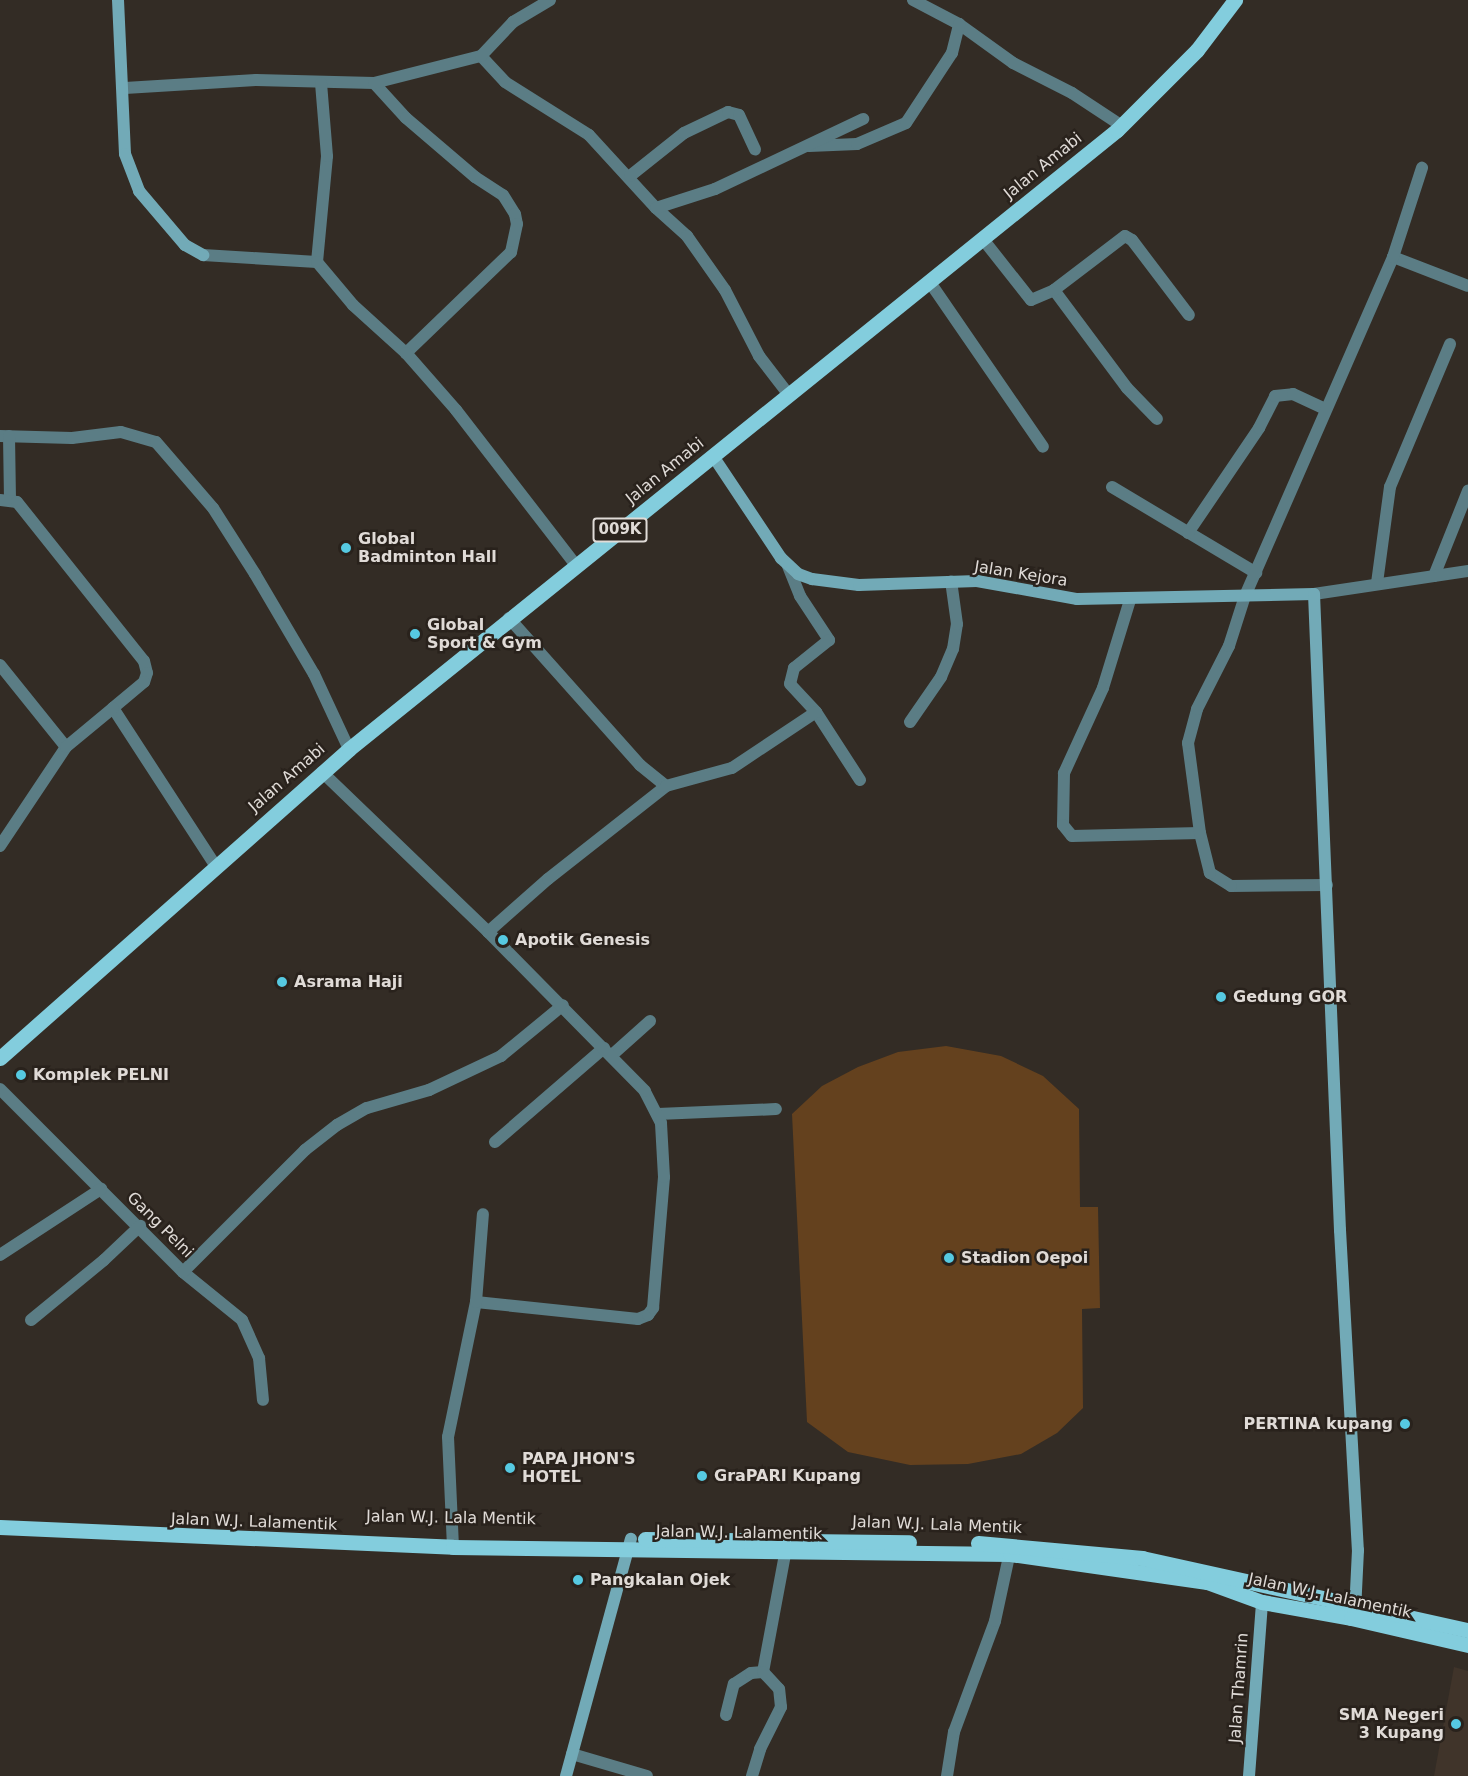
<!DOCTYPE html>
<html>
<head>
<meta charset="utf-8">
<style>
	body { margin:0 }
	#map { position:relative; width:1468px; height:1776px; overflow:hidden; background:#332c25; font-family:"DejaVu Sans",sans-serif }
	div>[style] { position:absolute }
	.built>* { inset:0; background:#40342a }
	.green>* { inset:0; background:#64411e }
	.street>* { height:12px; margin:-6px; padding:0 6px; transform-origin:6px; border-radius:6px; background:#5b7d85 }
	.secondary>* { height:12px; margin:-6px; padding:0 6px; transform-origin:6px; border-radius:6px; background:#72aab7 }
	.primary>* { height:15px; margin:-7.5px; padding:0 7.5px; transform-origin:7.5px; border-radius:7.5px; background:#83cddd }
	.dots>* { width:16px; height:16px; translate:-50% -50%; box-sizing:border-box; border:3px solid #29221c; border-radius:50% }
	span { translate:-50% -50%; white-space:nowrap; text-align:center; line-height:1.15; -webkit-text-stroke:5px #29221c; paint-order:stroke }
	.shield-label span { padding:2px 4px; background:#29221c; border:2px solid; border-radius:4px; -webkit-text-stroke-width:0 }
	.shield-label { font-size:15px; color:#e0dbd7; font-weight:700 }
	.street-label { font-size:16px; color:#e0dbd7 }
	.poi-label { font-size:16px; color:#e0dbd7; font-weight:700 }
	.left { translate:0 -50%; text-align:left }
	.right { translate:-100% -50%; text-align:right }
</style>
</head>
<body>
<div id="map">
	<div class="built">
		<div style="clip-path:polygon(1454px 1667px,1468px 1671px,1468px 1776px,1434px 1776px)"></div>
	</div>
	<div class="green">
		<div style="clip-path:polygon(946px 1046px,1001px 1056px,1043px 1076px,1079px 1109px,1080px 1207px,1098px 1207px,1100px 1308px,1082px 1309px,1083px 1408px,1057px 1433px,1021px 1454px,968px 1464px,910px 1465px,848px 1452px,807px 1422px,792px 1114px,822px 1086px,858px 1067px,898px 1052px)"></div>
	</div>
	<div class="street">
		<div style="left:913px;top:0;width:52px;rotate:27.6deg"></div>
		<div style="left:959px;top:24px;width:67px;rotate:35.8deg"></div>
		<div style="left:1013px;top:63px;width:66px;rotate:27deg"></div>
		<div style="left:1072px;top:93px;width:60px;rotate:33.4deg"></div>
		<div style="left:481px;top:56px;width:35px;rotate:47deg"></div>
		<div style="left:505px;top:82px;width:99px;rotate:32.2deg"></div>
		<div style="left:589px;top:135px;width:99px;rotate:47.5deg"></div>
		<div style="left:656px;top:208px;width:42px;rotate:42.1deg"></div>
		<div style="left:687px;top:236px;width:66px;rotate:54.9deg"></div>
		<div style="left:725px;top:290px;width:74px;rotate:62.7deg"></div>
		<div style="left:759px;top:356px;width:49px;rotate:52.4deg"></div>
		<div style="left:374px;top:83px;width:47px;rotate:47.6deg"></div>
		<div style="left:406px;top:118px;width:91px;rotate:40.5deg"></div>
		<div style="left:475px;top:177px;width:33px;rotate:33deg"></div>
		<div style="left:503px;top:195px;width:22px;rotate:58deg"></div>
		<div style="left:515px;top:214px;width:10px;rotate:79deg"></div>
		<div style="left:517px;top:224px;width:29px;rotate:102deg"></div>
		<div style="left:511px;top:252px;width:146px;rotate:136.1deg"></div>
		<div style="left:125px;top:88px;width:131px;rotate:-3.5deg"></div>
		<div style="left:256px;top:80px;width:118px;rotate:1.5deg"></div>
		<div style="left:374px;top:83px;width:110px;rotate:-14.2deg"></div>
		<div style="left:481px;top:56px;width:47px;rotate:-46.7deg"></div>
		<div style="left:513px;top:22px;width:43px;rotate:-30.7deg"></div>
		<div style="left:809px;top:146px;width:48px;rotate:-2.4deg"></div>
		<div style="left:857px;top:144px;width:53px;rotate:-23.2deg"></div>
		<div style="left:906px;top:123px;width:84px;rotate:-56.7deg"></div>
		<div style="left:952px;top:53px;width:30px;rotate:-76deg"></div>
		<div style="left:630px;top:176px;width:69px;rotate:-38.5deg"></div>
		<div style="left:684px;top:133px;width:49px;rotate:-25.5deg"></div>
		<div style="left:728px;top:112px;width:11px;rotate:15deg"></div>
		<div style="left:739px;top:115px;width:38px;rotate:65deg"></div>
		<div style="left:656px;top:208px;width:62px;rotate:-17.9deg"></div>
		<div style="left:715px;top:189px;width:164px;rotate:-25.3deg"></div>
		<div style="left:982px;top:238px;width:79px;rotate:51.7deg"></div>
		<div style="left:1031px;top:300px;width:25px;rotate:-23deg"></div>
		<div style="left:1054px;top:290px;width:122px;rotate:53.3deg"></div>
		<div style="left:1127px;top:388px;width:43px;rotate:45.9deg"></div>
		<div style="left:203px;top:255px;width:114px;rotate:3.5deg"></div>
		<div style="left:317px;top:262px;width:106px;rotate:-84.6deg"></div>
		<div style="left:327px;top:156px;width:73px;rotate:-94.7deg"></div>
		<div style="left:1393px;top:257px;width:80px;rotate:21.1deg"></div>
		<div style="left:317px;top:262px;width:56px;rotate:50.1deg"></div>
		<div style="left:353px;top:305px;width:72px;rotate:42.2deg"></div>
		<div style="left:406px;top:353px;width:76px;rotate:48.7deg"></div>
		<div style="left:456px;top:410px;width:196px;rotate:52.3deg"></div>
		<div style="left:929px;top:281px;width:201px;rotate:55.5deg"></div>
		<div style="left:1054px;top:290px;width:89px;rotate:-37.3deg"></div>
		<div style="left:1125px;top:236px;width:8px;rotate:30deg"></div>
		<div style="left:1132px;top:240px;width:94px;rotate:52.8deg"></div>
		<div style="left:0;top:436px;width:72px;rotate:1.6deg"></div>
		<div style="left:72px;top:438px;width:49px;rotate:-7deg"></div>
		<div style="left:121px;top:432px;width:36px;rotate:16deg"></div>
		<div style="left:156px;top:442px;width:87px;rotate:49.2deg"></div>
		<div style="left:213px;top:508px;width:78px;rotate:57.5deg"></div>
		<div style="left:255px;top:574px;width:116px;rotate:59.5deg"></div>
		<div style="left:314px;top:674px;width:83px;rotate:65deg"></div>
		<div style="left:9px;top:436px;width:63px;rotate:89.1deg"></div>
		<div style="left:1112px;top:487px;width:168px;rotate:30.8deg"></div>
		<div style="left:0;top:500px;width:17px;rotate:7deg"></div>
		<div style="left:17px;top:502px;width:203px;rotate:51.4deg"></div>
		<div style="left:144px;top:661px;width:12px;rotate:76deg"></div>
		<div style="left:147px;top:673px;width:9px;rotate:108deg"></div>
		<div style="left:144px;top:682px;width:40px;rotate:140deg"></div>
		<div style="left:113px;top:708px;width:187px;rotate:57deg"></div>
		<div style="left:1188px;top:533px;width:127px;rotate:-55.9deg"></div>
		<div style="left:1259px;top:428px;width:36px;rotate:-63deg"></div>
		<div style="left:1275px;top:396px;width:18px;rotate:-6deg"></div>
		<div style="left:1293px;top:394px;width:35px;rotate:25deg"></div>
		<div style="left:788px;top:566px;width:32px;rotate:68deg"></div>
		<div style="left:800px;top:596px;width:53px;rotate:56.6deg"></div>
		<div style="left:829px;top:640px;width:45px;rotate:141.3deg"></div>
		<div style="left:794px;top:668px;width:16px;rotate:104deg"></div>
		<div style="left:790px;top:684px;width:38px;rotate:47deg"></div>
		<div style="left:816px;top:712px;width:81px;rotate:57.1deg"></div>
		<div style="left:1434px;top:576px;width:92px;rotate:-68.2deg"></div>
		<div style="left:1377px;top:583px;width:97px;rotate:-82.3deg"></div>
		<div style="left:1390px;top:487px;width:155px;rotate:-67.2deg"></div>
		<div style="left:1314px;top:594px;width:156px;rotate:-8.5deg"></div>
		<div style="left:1130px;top:600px;width:92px;rotate:107.1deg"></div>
		<div style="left:1103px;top:688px;width:94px;rotate:114.6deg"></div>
		<div style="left:1064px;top:773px;width:52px;rotate:91.1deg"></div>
		<div style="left:1063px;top:825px;width:14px;rotate:51deg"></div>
		<div style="left:1072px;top:836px;width:128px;rotate:-1.3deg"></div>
		<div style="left:509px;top:618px;width:197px;rotate:48.3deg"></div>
		<div style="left:640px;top:765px;width:33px;rotate:39deg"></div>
		<div style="left:0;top:665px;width:105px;rotate:51.2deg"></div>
		<div style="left:910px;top:722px;width:55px;rotate:-55.4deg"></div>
		<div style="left:941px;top:677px;width:30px;rotate:-67deg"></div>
		<div style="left:953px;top:649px;width:25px;rotate:-81deg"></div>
		<div style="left:957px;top:624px;width:43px;rotate:-97.9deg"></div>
		<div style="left:322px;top:772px;width:231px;rotate:43.9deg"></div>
		<div style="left:0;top:846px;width:119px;rotate:-56.3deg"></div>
		<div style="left:66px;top:747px;width:61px;rotate:-39.7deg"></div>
		<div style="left:1327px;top:885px;width:96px;rotate:179.4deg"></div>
		<div style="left:1231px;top:886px;width:25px;rotate:-148deg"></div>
		<div style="left:1210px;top:873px;width:41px;rotate:-104deg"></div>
		<div style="left:1200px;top:833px;width:91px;rotate:-97.6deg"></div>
		<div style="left:1188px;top:743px;width:35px;rotate:-75deg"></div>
		<div style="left:1197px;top:709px;width:71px;rotate:-63.1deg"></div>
		<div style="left:1229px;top:646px;width:52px;rotate:-72.3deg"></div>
		<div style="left:1245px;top:596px;width:370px;rotate:-66.4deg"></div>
		<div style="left:1393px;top:257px;width:94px;rotate:-72deg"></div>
		<div style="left:612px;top:1055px;width:51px;rotate:-41.8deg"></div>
		<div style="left:0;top:1089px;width:259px;rotate:45deg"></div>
		<div style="left:183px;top:1272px;width:76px;rotate:39.1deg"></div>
		<div style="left:242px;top:1320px;width:42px;rotate:65.9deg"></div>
		<div style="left:259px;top:1358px;width:42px;rotate:84.6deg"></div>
		<div style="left:658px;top:1114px;width:118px;rotate:-2.4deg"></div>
		<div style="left:495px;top:1142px;width:144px;rotate:-40.8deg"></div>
		<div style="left:0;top:1255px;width:121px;rotate:-33.2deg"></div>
		<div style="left:183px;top:1272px;width:173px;rotate:-45deg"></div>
		<div style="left:305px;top:1150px;width:41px;rotate:-38deg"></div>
		<div style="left:337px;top:1125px;width:34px;rotate:-30deg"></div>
		<div style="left:367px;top:1108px;width:65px;rotate:-16.2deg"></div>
		<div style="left:429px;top:1090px;width:80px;rotate:-25.3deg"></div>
		<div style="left:501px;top:1056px;width:80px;rotate:-39.4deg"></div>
		<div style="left:476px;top:1302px;width:163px;rotate:6deg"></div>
		<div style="left:638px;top:1319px;width:11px;rotate:-22deg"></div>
		<div style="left:648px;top:1315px;width:9px;rotate:-54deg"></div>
		<div style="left:653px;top:1308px;width:131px;rotate:-85.2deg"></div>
		<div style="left:664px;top:1177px;width:54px;rotate:-93.2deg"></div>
		<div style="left:661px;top:1123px;width:36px;rotate:-117deg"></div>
		<div style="left:645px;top:1091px;width:223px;rotate:-134.6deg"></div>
		<div style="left:488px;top:932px;width:80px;rotate:-41.5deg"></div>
		<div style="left:548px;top:879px;width:150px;rotate:-38.2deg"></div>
		<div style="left:666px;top:786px;width:68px;rotate:-15.3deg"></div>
		<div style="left:732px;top:768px;width:101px;rotate:-33.7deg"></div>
		<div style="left:31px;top:1320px;width:94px;rotate:-39.4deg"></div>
		<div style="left:104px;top:1260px;width:50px;rotate:-43.4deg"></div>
		<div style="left:453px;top:1547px;width:110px;rotate:-92.6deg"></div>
		<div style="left:448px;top:1437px;width:138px;rotate:-78.3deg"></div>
		<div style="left:476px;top:1302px;width:88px;rotate:-85.5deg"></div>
		<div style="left:726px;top:1715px;width:32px;rotate:-76deg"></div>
		<div style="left:734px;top:1684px;width:20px;rotate:-33deg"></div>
		<div style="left:751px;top:1673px;width:12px;rotate:-5deg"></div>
		<div style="left:763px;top:1672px;width:130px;rotate:-79.4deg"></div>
		<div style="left:572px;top:1754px;width:78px;rotate:16.3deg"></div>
		<div style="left:752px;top:1776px;width:28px;rotate:-73deg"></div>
		<div style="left:760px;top:1749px;width:47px;rotate:-63.4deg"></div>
		<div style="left:781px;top:1707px;width:18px;rotate:-96deg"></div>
		<div style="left:779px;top:1689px;width:23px;rotate:-133deg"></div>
		<div style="left:947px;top:1776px;width:45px;rotate:-81deg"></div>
		<div style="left:954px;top:1732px;width:118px;rotate:-69.7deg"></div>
		<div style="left:995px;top:1621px;width:76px;rotate:-77.8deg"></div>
	</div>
	<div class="secondary">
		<div style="left:118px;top:0;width:154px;rotate:87.4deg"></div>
		<div style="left:125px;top:154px;width:40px;rotate:69deg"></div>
		<div style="left:139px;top:191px;width:71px;rotate:49.6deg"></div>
		<div style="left:185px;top:245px;width:21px;rotate:29deg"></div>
		<div style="left:713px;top:456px;width:123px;rotate:56.3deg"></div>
		<div style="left:781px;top:558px;width:23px;rotate:43deg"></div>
		<div style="left:798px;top:574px;width:15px;rotate:20deg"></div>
		<div style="left:812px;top:579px;width:47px;rotate:7.3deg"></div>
		<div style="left:859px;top:585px;width:118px;rotate:-1.9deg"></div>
		<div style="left:977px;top:581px;width:102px;rotate:10.2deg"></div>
		<div style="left:1077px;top:599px;width:237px;rotate:-1.2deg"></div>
		<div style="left:1314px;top:594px;width:637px;rotate:87.66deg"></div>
		<div style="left:1340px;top:1230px;width:321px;rotate:86.8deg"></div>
		<div style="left:1358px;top:1550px;width:61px;rotate:92.8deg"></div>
		<div style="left:566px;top:1776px;width:246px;rotate:-74.7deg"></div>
		<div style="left:1249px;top:1776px;width:174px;rotate:-85.7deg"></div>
	</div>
	<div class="primary">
		<div style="left:0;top:1058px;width:466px;rotate:-41.5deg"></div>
		<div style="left:349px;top:749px;width:986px;rotate:-38.87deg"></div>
		<div style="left:1117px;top:130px;width:113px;rotate:-45deg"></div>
		<div style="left:1197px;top:50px;width:63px;rotate:-52.8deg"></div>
		<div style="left:0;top:1527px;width:453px;rotate:2.5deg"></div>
		<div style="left:453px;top:1547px;width:557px;rotate:0.72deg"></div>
		<div style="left:1010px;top:1554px;width:199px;rotate:8.1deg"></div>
		<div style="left:1207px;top:1582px;width:59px;rotate:20deg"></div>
		<div style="left:1262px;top:1602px;width:90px;rotate:10.2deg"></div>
		<div style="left:1351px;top:1618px;width:120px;rotate:13deg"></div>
		<div style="left:645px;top:1539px;width:264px;rotate:0.7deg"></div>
		<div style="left:978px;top:1543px;width:165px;rotate:5.2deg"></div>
		<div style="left:1142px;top:1558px;width:334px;rotate:12.5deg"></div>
	</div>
	<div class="dots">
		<div style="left:346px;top:548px;background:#56c9e1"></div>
		<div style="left:415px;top:634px;background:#56c9e1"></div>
		<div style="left:503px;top:940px;background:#56c9e1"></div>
		<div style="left:282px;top:982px;background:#56c9e1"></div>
		<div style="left:1221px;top:997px;background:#56c9e1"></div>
		<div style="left:21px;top:1075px;background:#56c9e1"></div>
		<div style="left:949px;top:1258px;background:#56c9e1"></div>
		<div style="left:1405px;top:1424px;background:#56c9e1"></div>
		<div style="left:510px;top:1468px;background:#56c9e1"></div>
		<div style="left:702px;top:1476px;background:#56c9e1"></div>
		<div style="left:578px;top:1580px;background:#56c9e1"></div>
		<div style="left:1456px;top:1724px;background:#56c9e1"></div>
	</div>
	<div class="shield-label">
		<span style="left:620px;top:530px">009K</span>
	</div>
	<div class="street-label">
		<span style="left:1043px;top:166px;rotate:-39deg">Jalan Amabi</span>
		<span style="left:665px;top:471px;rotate:-39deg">Jalan Amabi</span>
		<span style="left:1021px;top:574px;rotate:9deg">Jalan Kejora</span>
		<span style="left:287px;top:778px;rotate:-41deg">Jalan Amabi</span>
		<span style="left:160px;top:1225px;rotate:45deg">Gang Pelni</span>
		<span style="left:451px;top:1518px;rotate:1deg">Jalan W.J. Lala Mentik</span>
		<span style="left:254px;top:1522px;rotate:2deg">Jalan W.J. Lalamentik</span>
		<span style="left:937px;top:1525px;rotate:2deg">Jalan W.J. Lala Mentik</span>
		<span style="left:739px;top:1533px;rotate:1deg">Jalan W.J. Lalamentik</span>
		<span style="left:1330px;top:1596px;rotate:12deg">Jalan W.J. Lalamentik</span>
		<span style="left:1239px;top:1688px;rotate:-86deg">Jalan Thamrin</span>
	</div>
	<div class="poi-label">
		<span class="left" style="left:358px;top:548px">Global<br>Badminton Hall</span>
		<span class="left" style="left:427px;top:634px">Global<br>Sport &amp; Gym</span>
		<span class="left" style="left:515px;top:940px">Apotik Genesis</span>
		<span class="left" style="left:294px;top:982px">Asrama Haji</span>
		<span class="left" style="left:1233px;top:997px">Gedung GOR</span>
		<span class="left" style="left:33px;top:1075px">Komplek PELNI</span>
		<span class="left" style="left:961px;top:1258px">Stadion Oepoi</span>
		<span class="right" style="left:1393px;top:1424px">PERTINA kupang</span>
		<span class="left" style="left:522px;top:1468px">PAPA JHON'S<br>HOTEL</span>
		<span class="left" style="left:714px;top:1476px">GraPARI Kupang</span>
		<span class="left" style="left:590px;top:1580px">Pangkalan Ojek</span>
		<span class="right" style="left:1444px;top:1724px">SMA Negeri<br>3 Kupang</span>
	</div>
</div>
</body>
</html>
